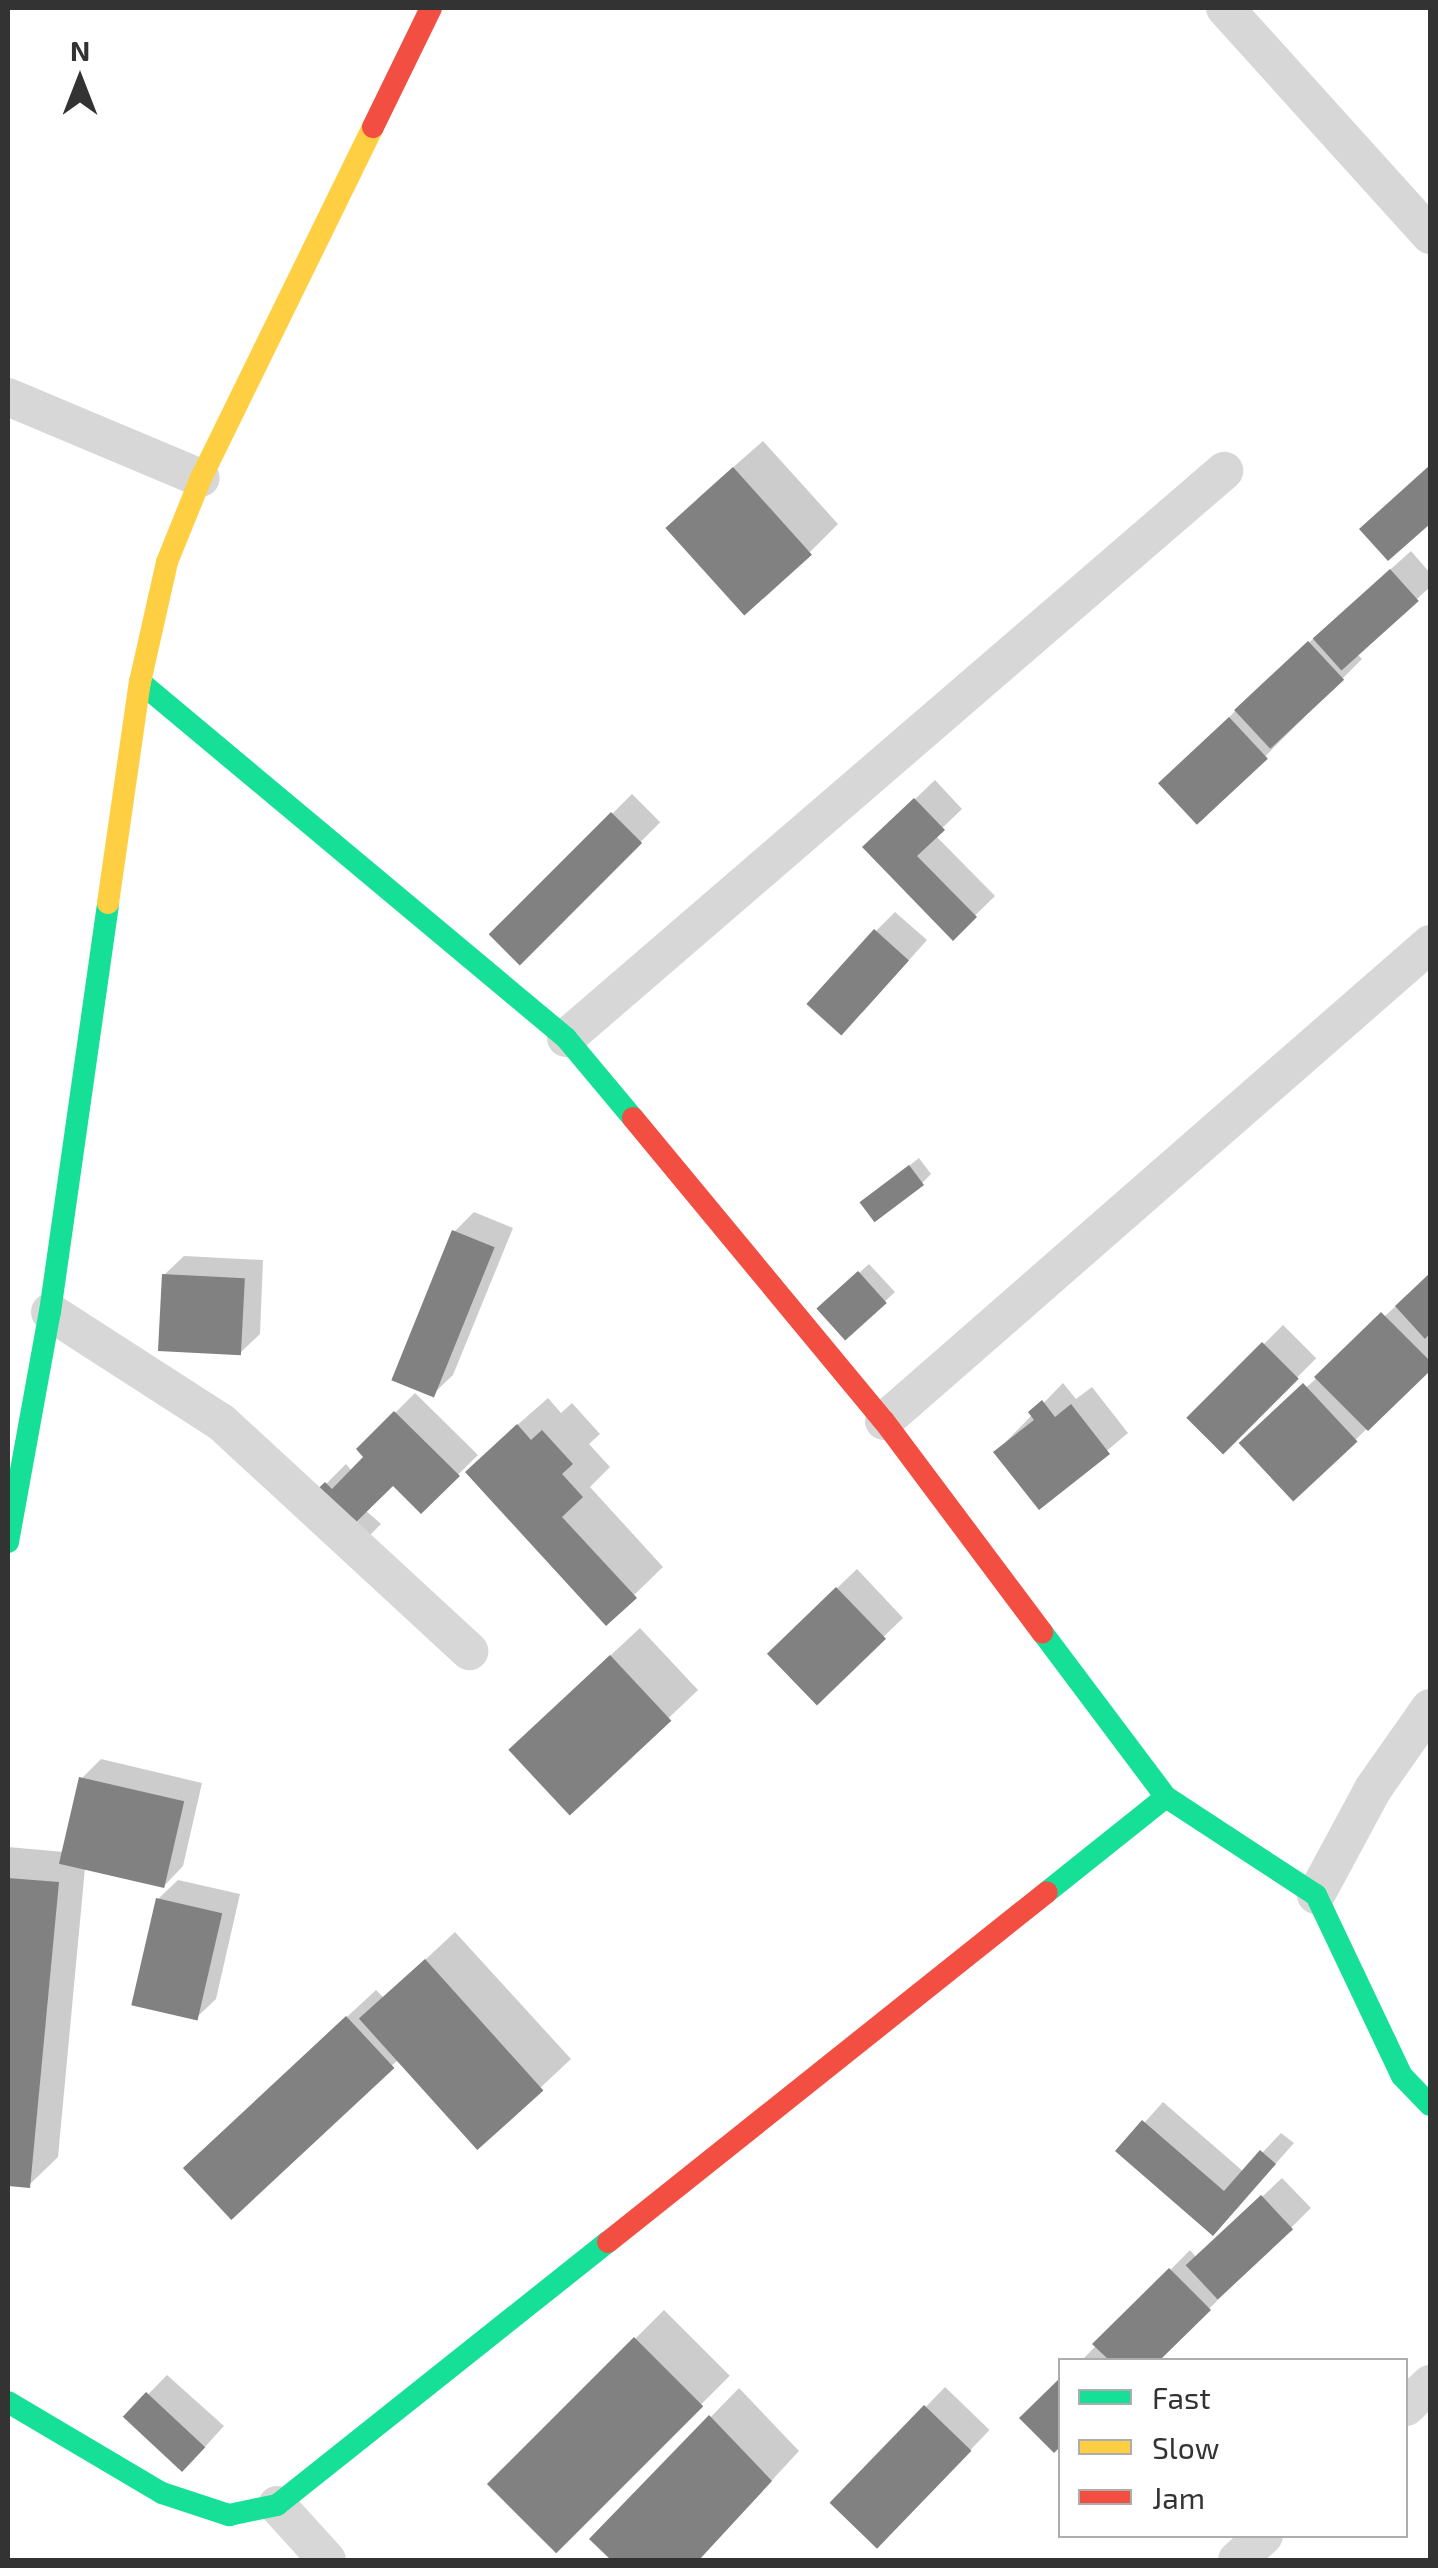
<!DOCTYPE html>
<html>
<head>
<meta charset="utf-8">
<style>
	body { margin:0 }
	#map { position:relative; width:1438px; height:2568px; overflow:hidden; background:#fff; font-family:"Exo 2",sans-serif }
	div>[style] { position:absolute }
	.shadow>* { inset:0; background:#0003; transform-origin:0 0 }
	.building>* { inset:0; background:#818181; transform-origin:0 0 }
	.street>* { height:38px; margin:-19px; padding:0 19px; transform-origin:19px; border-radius:19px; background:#d7d7d7 }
	.fast>* { height:22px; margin:-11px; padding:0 11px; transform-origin:11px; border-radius:11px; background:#16e098 }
	.slow>* { height:22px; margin:-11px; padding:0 11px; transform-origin:11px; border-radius:11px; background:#ffcf43 }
	.jam>* { height:22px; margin:-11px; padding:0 11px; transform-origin:11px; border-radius:11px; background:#f24e42 }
	span { translate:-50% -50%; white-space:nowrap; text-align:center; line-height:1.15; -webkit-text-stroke:10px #fff; paint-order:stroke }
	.frame { position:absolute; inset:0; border:10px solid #333; pointer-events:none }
	.legend { position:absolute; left:1058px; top:2358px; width:350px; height:180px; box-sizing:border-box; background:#fff; border:2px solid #adadad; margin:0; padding:12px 18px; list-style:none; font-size:30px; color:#333 }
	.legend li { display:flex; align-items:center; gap:20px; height:50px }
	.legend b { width:50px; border:2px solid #adadad }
	.north { position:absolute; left:30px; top:30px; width:100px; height:100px; -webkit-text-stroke:8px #fff; paint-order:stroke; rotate:0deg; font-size:28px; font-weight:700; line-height:40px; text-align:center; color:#333 }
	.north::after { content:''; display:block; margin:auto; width:35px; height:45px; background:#333; clip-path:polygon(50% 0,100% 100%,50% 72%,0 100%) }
</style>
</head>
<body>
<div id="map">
	<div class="shadow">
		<div style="clip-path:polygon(763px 441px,838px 524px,810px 552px,697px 499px)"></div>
		<div style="clip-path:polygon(1411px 551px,1430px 573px,1430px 587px,1357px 654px,1362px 659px,1200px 822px,1163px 784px,1256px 690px)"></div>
		<div style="clip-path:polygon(935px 780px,962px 809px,935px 835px,995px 896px,953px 937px,865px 847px)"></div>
		<div style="left:632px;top:794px;width:40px;height:198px;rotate:45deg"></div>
		<div style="clip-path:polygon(895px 912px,927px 940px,862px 1013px,876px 931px)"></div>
		<div style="clip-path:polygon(919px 1158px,931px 1174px,922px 1183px,873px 1194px)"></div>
		<div style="clip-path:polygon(474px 1212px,513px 1228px,453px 1375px,433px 1394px,454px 1232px)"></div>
		<div style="clip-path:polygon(184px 1256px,263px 1260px,260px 1334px,240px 1353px,164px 1275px)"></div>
		<div style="clip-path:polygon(869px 1264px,895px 1292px,846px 1337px,829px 1300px)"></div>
		<div style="clip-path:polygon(1430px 1275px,1430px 1368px,1295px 1498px,1243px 1445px)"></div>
		<div style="left:1283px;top:1325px;width:47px;height:132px;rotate:45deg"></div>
		<div style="clip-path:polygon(1063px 1383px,1076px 1399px,1092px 1387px,1128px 1433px,1040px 1507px,996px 1452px)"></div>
		<div style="clip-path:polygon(415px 1393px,478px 1455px,421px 1511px,393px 1482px,365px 1510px,381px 1524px,353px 1552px,306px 1504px,346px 1464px,352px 1471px,367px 1457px,359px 1449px)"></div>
		<div style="clip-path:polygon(548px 1398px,561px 1413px,572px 1403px,600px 1434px,589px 1444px,610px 1467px,590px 1487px,663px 1567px,606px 1622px,497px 1443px)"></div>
		<div style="clip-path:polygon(857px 1569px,903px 1618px,816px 1702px,789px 1634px)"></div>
		<div style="clip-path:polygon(640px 1628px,698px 1690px,570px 1812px,540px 1721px)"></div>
		<div style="clip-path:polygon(101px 1759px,202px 1783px,183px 1866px,164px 1886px,85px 1868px,58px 2157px,29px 2185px,8px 2183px,8px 1847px,64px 1852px,81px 1779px)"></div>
		<div style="clip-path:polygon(178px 1880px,240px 1894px,216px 1999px,196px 2018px,158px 1899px)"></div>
		<div style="clip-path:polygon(455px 1932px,571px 2059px,478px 2146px,399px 2059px,231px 2216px,215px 2139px,376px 1990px,384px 1998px)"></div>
		<div style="clip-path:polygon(1163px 2102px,1244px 2172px,1281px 2133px,1294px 2143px,1232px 2213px,1119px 2151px)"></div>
		<div style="clip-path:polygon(1282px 2178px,1311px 2208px,1157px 2360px,1082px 2360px,1190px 2250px,1197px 2258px)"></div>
		<div style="left:664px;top:2310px;width:93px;height:245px;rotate:45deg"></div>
		<div style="clip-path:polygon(167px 2375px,224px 2426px,203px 2449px,126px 2417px)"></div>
		<div style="left:945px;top:2387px;width:62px;height:161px;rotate:44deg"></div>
		<div style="clip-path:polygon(739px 2388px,799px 2451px,698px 2560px,615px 2560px,593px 2538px)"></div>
	</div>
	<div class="building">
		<div style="clip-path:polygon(1430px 465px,1430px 524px,1388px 561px,1359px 529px)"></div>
		<div style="left:733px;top:467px;width:118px;height:91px;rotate:48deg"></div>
		<div style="left:1390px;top:569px;width:43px;height:104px;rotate:48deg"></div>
		<div style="left:1308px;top:641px;width:53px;height:101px;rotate:47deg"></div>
		<div style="left:1229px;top:717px;width:57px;height:97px;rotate:47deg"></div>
		<div style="clip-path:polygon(914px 798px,945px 830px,917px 856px,977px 917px,953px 941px,862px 847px)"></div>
		<div style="left:611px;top:812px;width:44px;height:173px;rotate:45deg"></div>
		<div style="left:874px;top:929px;width:47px;height:101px;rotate:42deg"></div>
		<div style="left:909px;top:1165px;width:25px;height:62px;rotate:53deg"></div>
		<div style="left:452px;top:1230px;width:46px;height:162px;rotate:22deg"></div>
		<div style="left:858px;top:1271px;width:43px;height:56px;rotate:48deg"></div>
		<div style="clip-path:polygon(1430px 1273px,1430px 1333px,1425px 1339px,1395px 1306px)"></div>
		<div style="left:162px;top:1274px;width:83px;height:77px;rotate:3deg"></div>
		<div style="clip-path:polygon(1381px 1312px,1430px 1361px,1430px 1371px,1368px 1431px,1314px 1377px)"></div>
		<div style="left:1262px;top:1342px;width:52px;height:107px;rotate:45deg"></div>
		<div style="left:1303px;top:1383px;width:80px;height:88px;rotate:47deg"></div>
		<div style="clip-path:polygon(1042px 1400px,1055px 1417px,1071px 1404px,1110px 1454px,1039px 1510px,993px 1452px,1034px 1420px,1028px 1412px)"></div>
		<div style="clip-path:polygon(394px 1411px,460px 1476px,421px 1514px,393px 1486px,348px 1530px,302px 1504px,325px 1482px,332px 1489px,363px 1457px,356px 1449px)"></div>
		<div style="clip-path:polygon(517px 1424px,531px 1440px,542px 1430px,573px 1464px,562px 1474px,583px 1497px,562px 1517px,637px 1598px,606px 1626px,465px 1472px)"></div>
		<div style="left:836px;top:1587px;width:72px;height:96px;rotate:46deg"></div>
		<div style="left:610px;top:1655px;width:90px;height:139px;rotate:47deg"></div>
		<div style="left:79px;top:1777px;width:108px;height:89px;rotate:13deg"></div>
		<div style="clip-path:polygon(8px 1878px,59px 1882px,30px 2188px,8px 2186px)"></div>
		<div style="left:156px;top:1898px;width:68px;height:110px;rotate:13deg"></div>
		<div style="left:425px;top:1959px;width:177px;height:89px;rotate:48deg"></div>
		<div style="left:346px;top:2016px;width:71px;height:223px;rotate:47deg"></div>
		<div style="clip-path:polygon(1142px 2120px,1224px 2191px,1260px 2150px,1276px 2164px,1213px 2236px,1115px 2151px)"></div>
		<div style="left:1261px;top:2195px;width:47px;height:103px;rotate:47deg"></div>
		<div style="clip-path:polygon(1169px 2268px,1211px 2310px,1160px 2360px,1109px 2360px,1092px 2344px)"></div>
		<div style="left:634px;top:2337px;width:98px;height:208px;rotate:45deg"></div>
		<div style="clip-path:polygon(1060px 2378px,1060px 2447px,1054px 2453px,1019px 2418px)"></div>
		<div style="left:146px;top:2392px;width:81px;height:34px;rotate:43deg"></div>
		<div style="left:924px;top:2405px;width:66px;height:136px;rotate:44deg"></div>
		<div style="clip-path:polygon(709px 2415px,772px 2481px,699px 2560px,611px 2560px,589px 2539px)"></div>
	</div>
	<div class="street">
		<div style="left:1225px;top:8px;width:306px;rotate:47.9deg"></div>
		<div style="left:8px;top:397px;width:209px;rotate:22.8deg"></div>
		<div style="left:566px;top:1038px;width:869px;rotate:-40.75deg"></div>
		<div style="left:50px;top:1312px;width:203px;rotate:32.8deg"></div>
		<div style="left:221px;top:1422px;width:338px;rotate:42.7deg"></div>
		<div style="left:884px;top:1421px;width:725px;rotate:-41.14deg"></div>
		<div style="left:1316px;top:1895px;width:120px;rotate:-61.7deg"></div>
		<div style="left:1373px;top:1789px;width:99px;rotate:-54.9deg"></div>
		<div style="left:1406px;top:2407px;width:33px;rotate:-44deg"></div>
		<div style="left:277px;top:2505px;width:74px;rotate:47.7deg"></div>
		<div style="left:1237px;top:2560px;width:36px;rotate:-42deg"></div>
	</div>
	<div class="fast">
		<div style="left:140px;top:682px;width:555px;rotate:39.88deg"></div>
		<div style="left:566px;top:1038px;width:104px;rotate:50.1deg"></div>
		<div style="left:8px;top:1542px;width:234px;rotate:-79.7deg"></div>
		<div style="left:50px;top:1312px;width:413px;rotate:-81.9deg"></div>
		<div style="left:1042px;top:1632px;width:206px;rotate:53.1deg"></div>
		<div style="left:1166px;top:1797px;width:179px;rotate:33.2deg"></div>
		<div style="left:1316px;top:1895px;width:200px;rotate:64.6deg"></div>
		<div style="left:1402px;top:2076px;width:40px;rotate:46deg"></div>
		<div style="left:1047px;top:1892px;width:152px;rotate:-38.6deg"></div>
		<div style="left:8px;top:2402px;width:179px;rotate:30.6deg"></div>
		<div style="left:162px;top:2493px;width:71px;rotate:18.2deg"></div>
		<div style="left:229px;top:2515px;width:49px;rotate:-11.8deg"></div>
		<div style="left:277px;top:2505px;width:423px;rotate:-38.5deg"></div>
	</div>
	<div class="slow">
		<div style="left:108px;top:903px;width:223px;rotate:-81.8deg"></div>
		<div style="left:140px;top:682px;width:123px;rotate:-77.3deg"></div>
		<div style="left:167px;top:562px;width:91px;rotate:-68deg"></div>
		<div style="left:201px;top:478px;width:391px;rotate:-63.9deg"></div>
	</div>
	<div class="jam">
		<div style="left:373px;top:127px;width:132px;rotate:-64deg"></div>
		<div style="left:633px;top:1118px;width:393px;rotate:50.4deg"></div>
		<div style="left:884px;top:1421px;width:264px;rotate:53.2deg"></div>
		<div style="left:608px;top:2242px;width:561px;rotate:-38.56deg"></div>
	</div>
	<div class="frame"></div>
	<ul class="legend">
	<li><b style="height:12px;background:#16e098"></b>Fast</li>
	<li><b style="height:12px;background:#ffcf43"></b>Slow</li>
	<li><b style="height:12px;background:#f24e42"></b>Jam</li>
	</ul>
	<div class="north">N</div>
</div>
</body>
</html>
